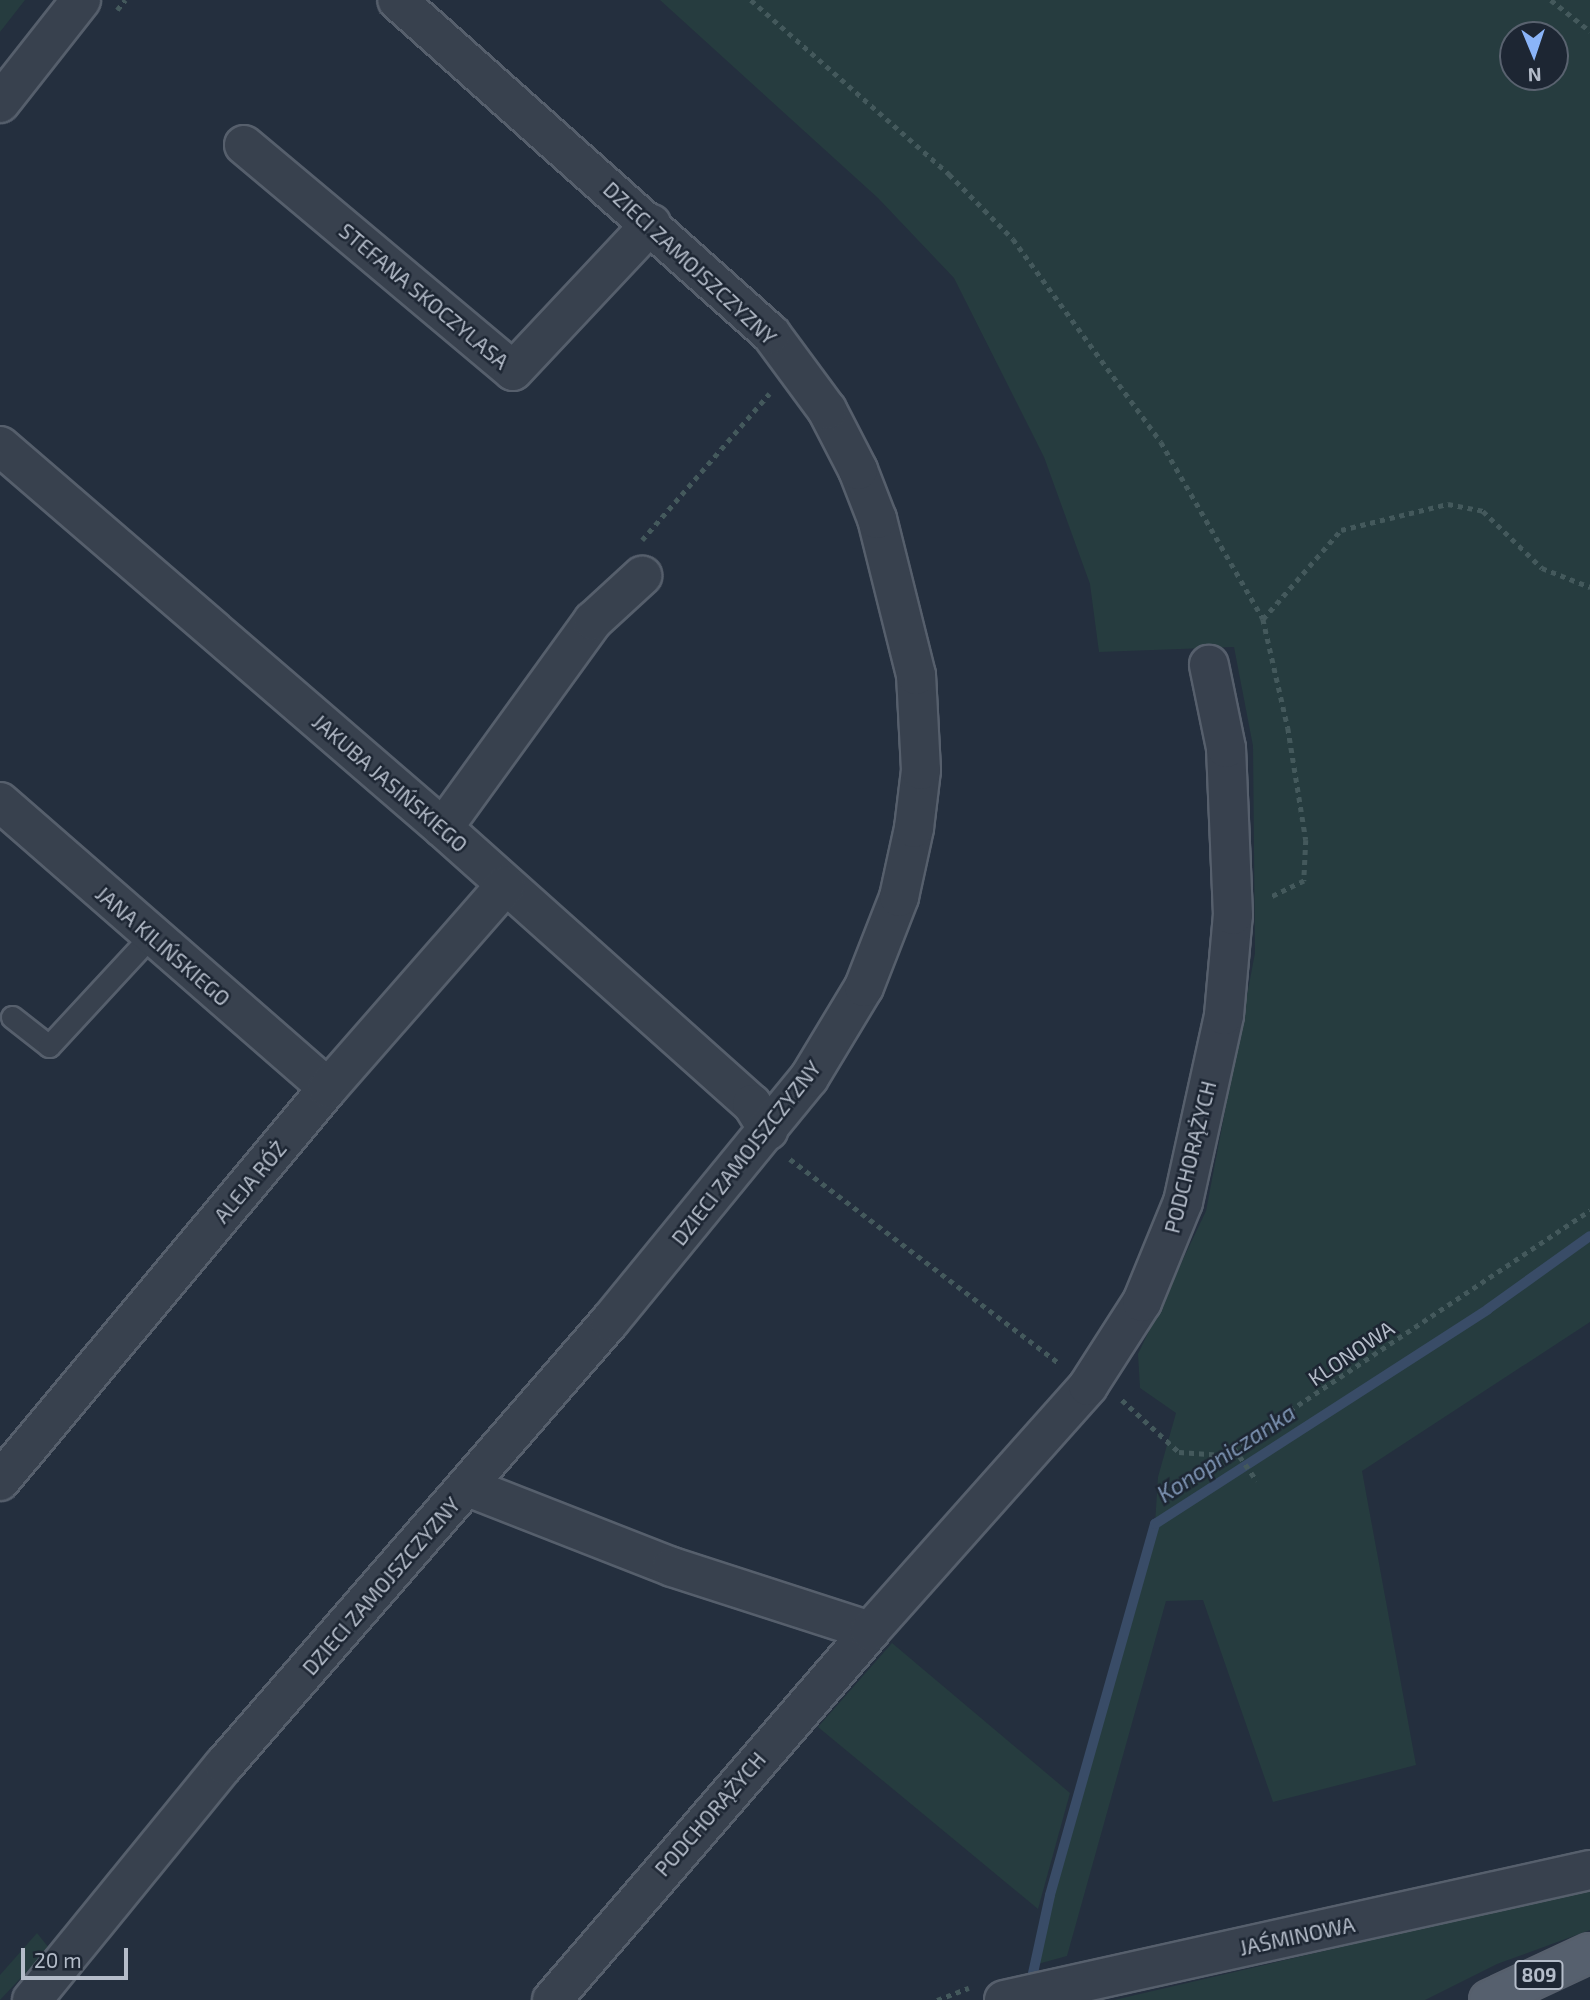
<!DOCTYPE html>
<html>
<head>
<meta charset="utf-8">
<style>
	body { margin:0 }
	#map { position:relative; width:1590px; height:2000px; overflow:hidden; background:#242f3e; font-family:"Exo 2",sans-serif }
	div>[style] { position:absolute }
	.green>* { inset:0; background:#263c3f }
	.stream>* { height:10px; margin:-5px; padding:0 5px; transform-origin:5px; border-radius:5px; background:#394c67 }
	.path>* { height:4.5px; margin-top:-2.25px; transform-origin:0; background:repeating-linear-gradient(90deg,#44595c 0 5px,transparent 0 10px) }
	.roads { filter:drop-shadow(2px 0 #565f6c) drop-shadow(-2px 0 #565f6c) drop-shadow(0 2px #565f6c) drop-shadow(0 -2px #565f6c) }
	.service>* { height:21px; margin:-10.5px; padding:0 10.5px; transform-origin:10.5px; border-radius:10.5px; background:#38414e }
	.minor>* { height:38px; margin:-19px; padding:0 19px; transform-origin:19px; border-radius:19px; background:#38414e }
	.primary>* { height:38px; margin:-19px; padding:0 19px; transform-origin:19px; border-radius:19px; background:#56606e }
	span { translate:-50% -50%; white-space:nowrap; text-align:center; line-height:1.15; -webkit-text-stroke:5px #1d2633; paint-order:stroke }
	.shield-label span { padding:2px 5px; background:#1d2633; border:2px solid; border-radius:5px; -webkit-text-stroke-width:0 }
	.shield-label { font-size:19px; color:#b4bcc9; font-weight:700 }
	.street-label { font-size:21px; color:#b4bcc9 }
	.water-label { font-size:23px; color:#7c92b1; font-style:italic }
	.north { position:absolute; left:1499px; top:21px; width:70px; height:70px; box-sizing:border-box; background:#1d2633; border:2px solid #59626f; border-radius:50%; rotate:178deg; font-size:19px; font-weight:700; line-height:28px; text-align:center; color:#b4bcc9 }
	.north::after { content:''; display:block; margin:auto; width:24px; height:32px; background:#8ab4f8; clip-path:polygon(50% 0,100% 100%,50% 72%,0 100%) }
	.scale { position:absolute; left:21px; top:1948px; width:107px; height:32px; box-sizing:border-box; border:4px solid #b4bcc9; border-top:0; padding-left:9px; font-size:21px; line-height:24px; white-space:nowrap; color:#b4bcc9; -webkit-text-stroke:5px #1d2633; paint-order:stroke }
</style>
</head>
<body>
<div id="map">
	<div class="green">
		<div style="clip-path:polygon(0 0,25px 0,0 32px)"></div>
		<div style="clip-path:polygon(evenodd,660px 0,1590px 0,1590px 1322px,1362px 1471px,1416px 1765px,1273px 1802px,1203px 1600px,1166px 1601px,1067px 1956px,1034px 1965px,1155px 1524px,1158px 1477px,1176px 1413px,1140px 1388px,1138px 1354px,1206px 1211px,1255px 953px,1253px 746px,1234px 647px,1099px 652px,1090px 584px,1044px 457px,954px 278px,878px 198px,660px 0,1513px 35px,1555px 35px,1555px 77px,1513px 77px,1513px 35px)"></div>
		<div style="clip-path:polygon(892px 1643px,1070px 1793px,1038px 1909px,818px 1727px)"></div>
		<div style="clip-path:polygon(1590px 1889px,1590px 1930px,1497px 1964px,1425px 2000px,1114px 2000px)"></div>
		<div style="clip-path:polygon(37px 1933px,49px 1948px,0 2000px,0 1975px)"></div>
	</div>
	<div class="stream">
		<div style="left:1030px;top:1987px;width:94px;rotate:-77.7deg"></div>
		<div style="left:1050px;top:1895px;width:386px;rotate:-74.2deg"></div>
		<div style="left:1155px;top:1524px;width:396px;rotate:-32.8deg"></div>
		<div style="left:1488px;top:1309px;width:125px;rotate:-35.6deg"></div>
	</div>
	<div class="path">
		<div style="left:751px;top:0;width:264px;rotate:41.3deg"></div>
		<div style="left:949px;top:174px;width:91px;rotate:45.4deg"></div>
		<div style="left:1013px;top:239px;width:251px;rotate:53.9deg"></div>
		<div style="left:1161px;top:442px;width:204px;rotate:60deg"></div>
		<div style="left:1263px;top:619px;width:112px;rotate:77.1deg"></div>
		<div style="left:1288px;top:728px;width:113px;rotate:80.9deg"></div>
		<div style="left:1306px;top:840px;width:41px;rotate:92.8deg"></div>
		<div style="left:1304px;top:881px;width:39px;rotate:154deg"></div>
		<div style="left:1551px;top:0;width:50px;rotate:38.5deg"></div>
		<div style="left:117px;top:10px;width:13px;rotate:-51deg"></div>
		<div style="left:642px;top:540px;width:194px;rotate:-49deg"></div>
		<div style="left:1263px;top:619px;width:118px;rotate:-48.8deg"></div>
		<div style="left:1341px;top:530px;width:110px;rotate:-13.7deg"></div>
		<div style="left:1448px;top:504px;width:36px;rotate:11deg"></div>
		<div style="left:1483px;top:511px;width:82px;rotate:44deg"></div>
		<div style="left:1542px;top:568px;width:52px;rotate:21.6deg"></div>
		<div style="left:790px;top:1159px;width:338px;rotate:37.2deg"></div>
		<div style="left:1122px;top:1400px;width:77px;rotate:42.4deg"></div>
		<div style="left:1179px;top:1452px;width:44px;rotate:3.9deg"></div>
		<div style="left:1223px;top:1455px;width:441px;rotate:-33.7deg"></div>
		<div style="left:1234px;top:1448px;width:40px;rotate:55.1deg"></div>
		<div style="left:937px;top:2000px;width:34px;rotate:-21deg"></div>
	</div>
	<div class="roads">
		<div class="service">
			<div style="left:12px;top:1017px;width:47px;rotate:38.1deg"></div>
			<div style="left:49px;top:1046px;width:149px;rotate:-47.2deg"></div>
		</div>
		<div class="minor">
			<div style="left:0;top:103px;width:131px;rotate:-51.8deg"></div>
			<div style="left:244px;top:145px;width:351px;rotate:40deg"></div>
			<div style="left:513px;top:371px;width:202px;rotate:-46.8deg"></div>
			<div style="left:0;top:446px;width:585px;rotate:40.77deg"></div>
			<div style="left:443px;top:828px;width:414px;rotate:41.8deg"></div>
			<div style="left:752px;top:1104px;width:31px;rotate:58deg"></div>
			<div style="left:0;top:802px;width:435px;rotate:41.1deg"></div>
			<div style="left:443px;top:828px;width:256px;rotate:-54.1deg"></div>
			<div style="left:593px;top:621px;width:67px;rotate:-42.6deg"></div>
			<div style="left:0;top:1481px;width:512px;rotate:-50.15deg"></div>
			<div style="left:328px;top:1088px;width:269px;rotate:-48.8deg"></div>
			<div style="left:468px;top:1487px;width:219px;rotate:21.4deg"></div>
			<div style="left:672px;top:1567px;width:208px;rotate:17.9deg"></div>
			<div style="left:32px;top:2000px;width:303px;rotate:-50.8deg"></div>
			<div style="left:224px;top:1765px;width:588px;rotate:-49deg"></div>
			<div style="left:610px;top:1321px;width:314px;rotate:-50.7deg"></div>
			<div style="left:809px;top:1078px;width:106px;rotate:-58.9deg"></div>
			<div style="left:864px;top:987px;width:97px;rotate:-68.7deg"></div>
			<div style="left:899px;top:897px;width:71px;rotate:-77.7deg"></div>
			<div style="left:914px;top:828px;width:58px;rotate:-83.1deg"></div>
			<div style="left:921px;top:770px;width:95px;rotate:-93deg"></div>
			<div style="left:916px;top:675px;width:161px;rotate:-104deg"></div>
			<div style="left:877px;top:519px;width:53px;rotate:-111.2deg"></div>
			<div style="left:858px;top:470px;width:68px;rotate:-117.3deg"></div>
			<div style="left:827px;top:410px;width:94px;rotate:-126.4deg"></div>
			<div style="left:771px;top:334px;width:501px;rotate:-138.23deg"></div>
			<div style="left:552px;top:2000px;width:487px;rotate:-49.2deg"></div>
			<div style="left:870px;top:1631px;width:328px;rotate:-48.3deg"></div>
			<div style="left:1088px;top:1386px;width:100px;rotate:-57.3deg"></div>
			<div style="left:1142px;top:1302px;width:108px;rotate:-67.7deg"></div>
			<div style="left:1183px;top:1202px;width:191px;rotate:-77.6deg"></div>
			<div style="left:1224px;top:1015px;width:100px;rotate:-84.9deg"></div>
			<div style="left:1233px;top:915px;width:167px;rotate:-92.4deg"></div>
			<div style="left:1226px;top:748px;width:85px;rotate:-101.6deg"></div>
			<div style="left:1004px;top:2000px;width:600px;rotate:-12.51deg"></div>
		</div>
		<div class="primary">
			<div style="left:1489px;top:2000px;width:111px;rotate:-25deg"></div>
		</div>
	</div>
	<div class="shield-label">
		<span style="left:1539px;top:1975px">809</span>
	</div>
	<div class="street-label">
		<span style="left:690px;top:263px;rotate:43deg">DZIECI ZAMOJSZCZYZNY</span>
		<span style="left:424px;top:296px;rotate:40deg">STEFANA SKOCZYLASA</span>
		<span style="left:390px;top:783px;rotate:41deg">JAKUBA JASIŃSKIEGO</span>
		<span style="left:163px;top:946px;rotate:41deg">JANA KILIŃSKIEGO</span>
		<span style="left:746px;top:1153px;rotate:-52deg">DZIECI ZAMOJSZCZYZNY</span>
		<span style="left:1190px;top:1157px;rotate:-76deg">PODCHORĄŻYCH</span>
		<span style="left:250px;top:1182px;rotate:-50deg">ALEJA RÓŻ</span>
		<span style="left:1351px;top:1353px;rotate:-34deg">KLONOWA</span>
		<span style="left:381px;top:1586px;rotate:-49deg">DZIECI ZAMOJSZCZYZNY</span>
		<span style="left:710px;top:1814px;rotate:-49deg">PODCHORĄŻYCH</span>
		<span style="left:1297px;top:1936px;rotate:-12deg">JAŚMINOWA</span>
	</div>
	<div class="water-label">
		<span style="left:1226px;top:1453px;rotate:-33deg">Konopniczanka</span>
	</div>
	<div class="north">N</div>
	<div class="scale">20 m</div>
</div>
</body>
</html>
